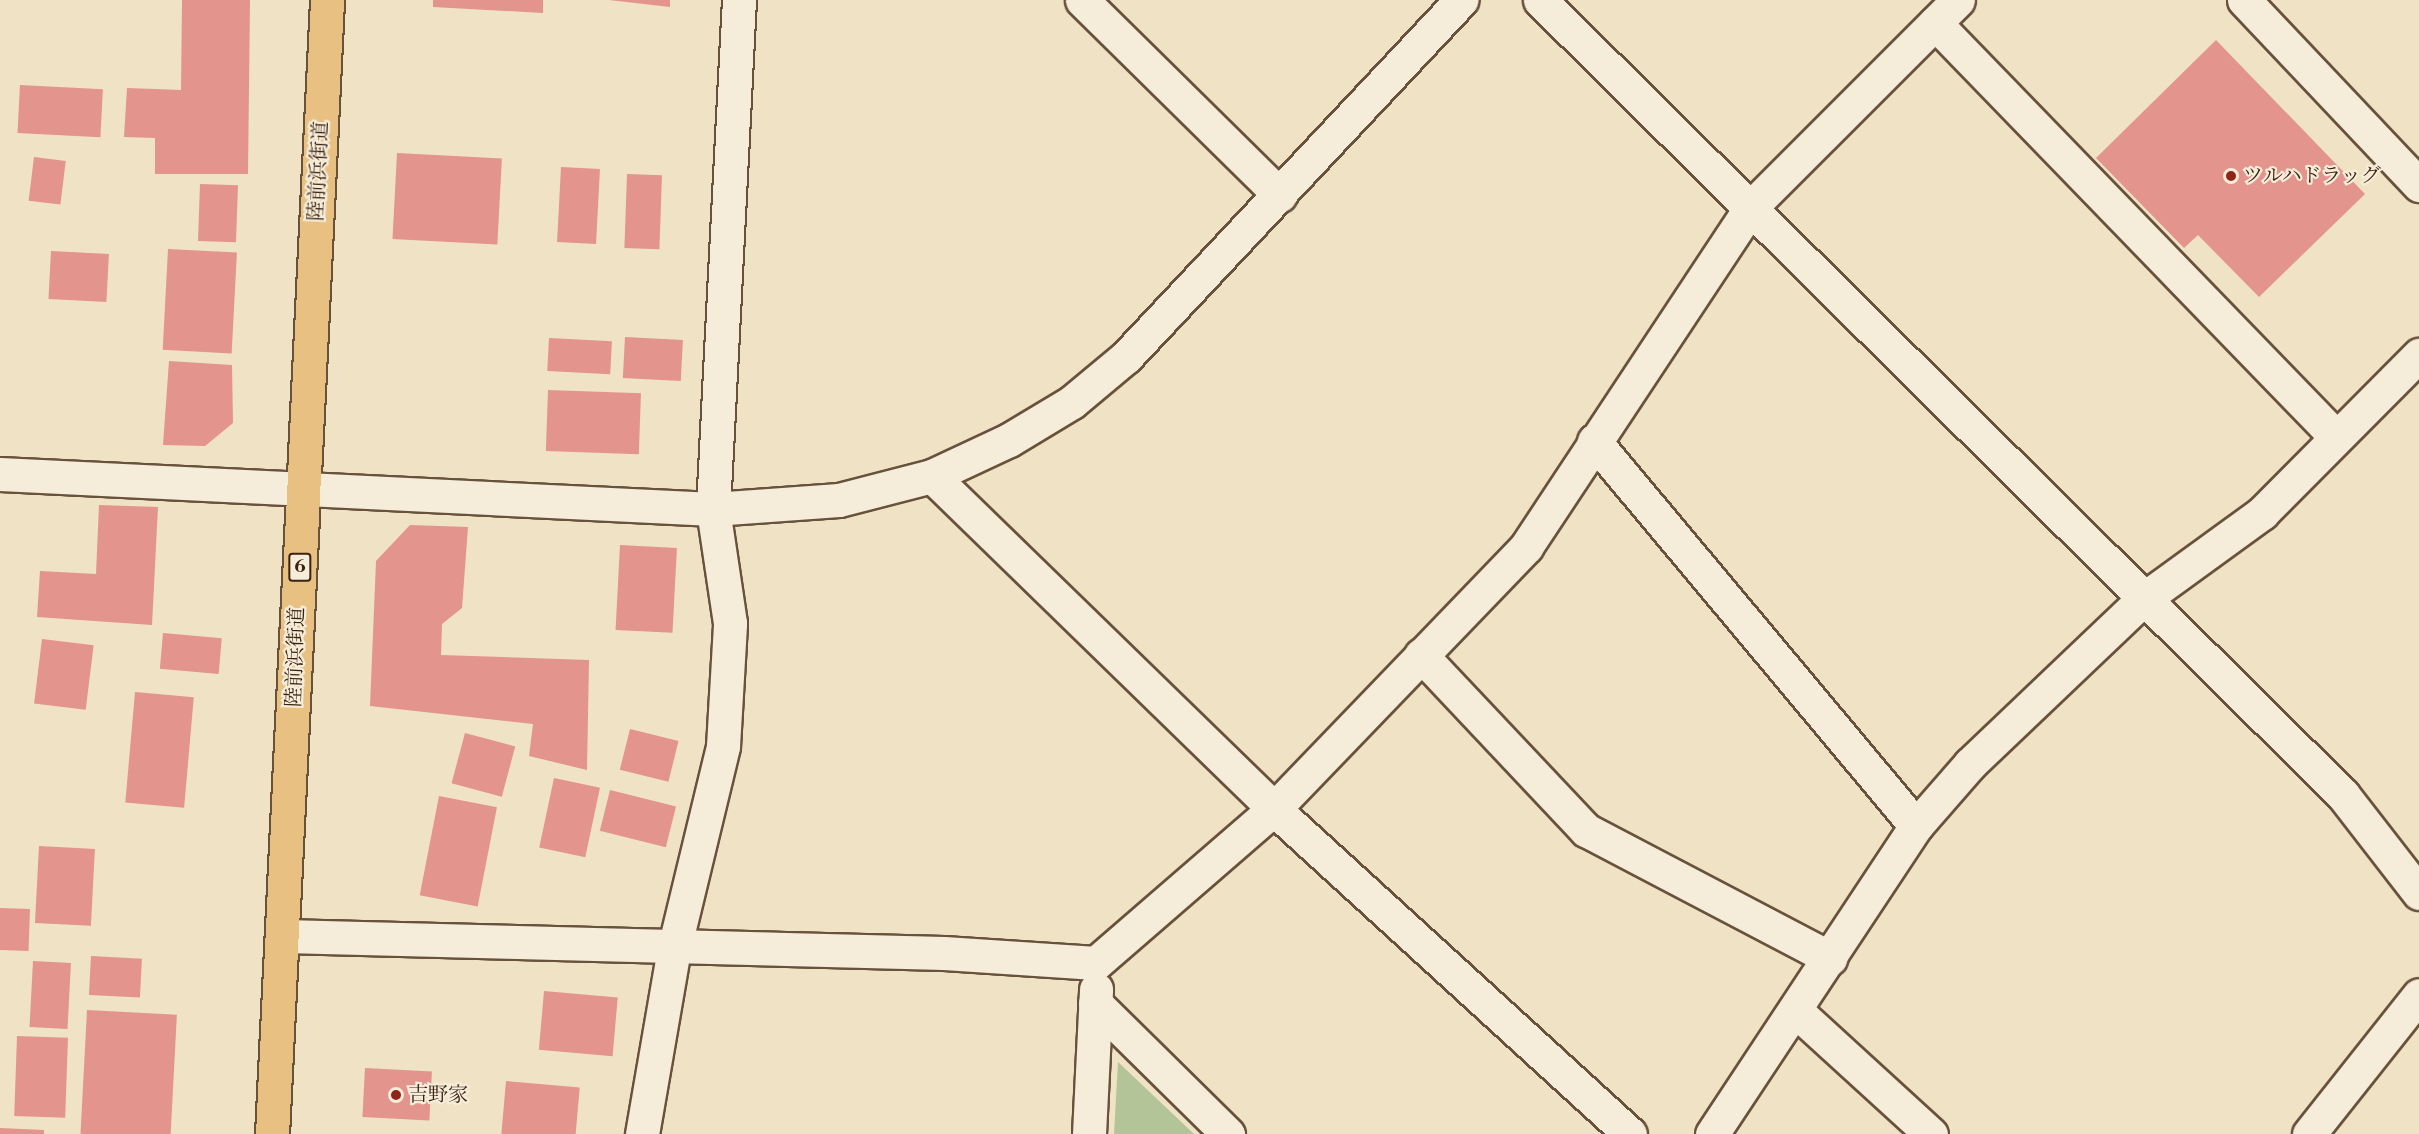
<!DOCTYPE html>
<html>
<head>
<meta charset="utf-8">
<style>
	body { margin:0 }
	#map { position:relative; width:2419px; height:1134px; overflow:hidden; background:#f0e2c4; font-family:"Libre Bodoni","Noto Serif JP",serif }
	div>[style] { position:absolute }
	.green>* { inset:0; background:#b3c499 }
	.building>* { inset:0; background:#e2948d; transform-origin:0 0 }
	.roads { filter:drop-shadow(2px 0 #68523c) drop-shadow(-2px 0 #68523c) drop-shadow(0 2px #68523c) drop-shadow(0 -2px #68523c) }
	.minor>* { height:33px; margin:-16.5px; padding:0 16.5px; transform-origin:16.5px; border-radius:16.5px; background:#f5ecd9 }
	.highway>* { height:33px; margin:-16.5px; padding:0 16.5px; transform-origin:16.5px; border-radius:16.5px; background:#e8c182 }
	.dots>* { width:16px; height:16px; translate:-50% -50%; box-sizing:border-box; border:3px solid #f5ecd9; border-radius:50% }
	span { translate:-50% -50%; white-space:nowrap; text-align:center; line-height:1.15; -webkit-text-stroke:4.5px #f5ecd9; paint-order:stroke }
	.shield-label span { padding:2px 4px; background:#f5ecd9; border:2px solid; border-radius:4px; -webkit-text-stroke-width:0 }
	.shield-label { font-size:18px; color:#3b220f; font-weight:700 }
	.street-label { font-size:20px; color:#3b220f }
	.poi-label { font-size:20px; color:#3b220f }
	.left { translate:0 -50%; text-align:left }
</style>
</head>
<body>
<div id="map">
	<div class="green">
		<div style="clip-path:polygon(1118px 1062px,1194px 1134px,1114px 1134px)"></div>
	</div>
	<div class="building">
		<div style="clip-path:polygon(182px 0,250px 0,248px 174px,155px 174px,155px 138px,124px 137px,127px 88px,181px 90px)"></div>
		<div style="clip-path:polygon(433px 0,543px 0,543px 13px,433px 7px)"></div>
		<div style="clip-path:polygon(609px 0,670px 0,670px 7px)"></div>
		<div style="clip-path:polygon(2216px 40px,2365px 194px,2259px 297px,2198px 235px,2184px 248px,2096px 158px)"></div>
		<div style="left:20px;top:85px;width:83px;height:48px;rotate:3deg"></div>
		<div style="left:397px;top:153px;width:105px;height:86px;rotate:3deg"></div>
		<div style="left:34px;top:157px;width:32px;height:44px;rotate:7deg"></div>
		<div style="left:561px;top:167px;width:39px;height:75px;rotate:3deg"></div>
		<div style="left:627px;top:174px;width:35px;height:74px;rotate:2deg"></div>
		<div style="left:200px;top:184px;width:38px;height:57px;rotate:2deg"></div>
		<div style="left:168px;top:249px;width:69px;height:101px;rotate:3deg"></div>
		<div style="left:51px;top:251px;width:58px;height:48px;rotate:3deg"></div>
		<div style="left:625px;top:337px;width:58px;height:41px;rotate:3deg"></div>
		<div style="left:549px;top:338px;width:63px;height:33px;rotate:3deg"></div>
		<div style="clip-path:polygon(169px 361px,232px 365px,233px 423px,205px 446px,163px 445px)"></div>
		<div style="left:548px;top:390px;width:93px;height:61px;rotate:2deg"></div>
		<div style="clip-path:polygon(99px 505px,158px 507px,152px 625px,37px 617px,40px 571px,96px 574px)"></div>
		<div style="clip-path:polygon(410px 525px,468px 527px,462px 608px,442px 624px,441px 655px,589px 660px,587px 770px,529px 756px,533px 724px,370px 706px,376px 561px)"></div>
		<div style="left:620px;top:545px;width:57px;height:85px;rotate:3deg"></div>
		<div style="left:163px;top:633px;width:59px;height:36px;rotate:5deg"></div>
		<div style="left:42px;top:639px;width:52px;height:65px;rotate:7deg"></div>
		<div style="left:135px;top:692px;width:59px;height:111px;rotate:5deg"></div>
		<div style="left:630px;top:729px;width:50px;height:42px;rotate:14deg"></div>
		<div style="left:465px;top:733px;width:52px;height:52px;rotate:15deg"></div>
		<div style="left:554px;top:778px;width:47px;height:71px;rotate:12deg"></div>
		<div style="left:610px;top:790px;width:68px;height:42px;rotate:14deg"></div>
		<div style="left:439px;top:796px;width:59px;height:101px;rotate:11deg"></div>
		<div style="left:39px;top:846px;width:56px;height:77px;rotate:3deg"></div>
		<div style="left:0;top:908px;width:30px;height:42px;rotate:2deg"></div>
		<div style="left:91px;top:956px;width:51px;height:39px;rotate:3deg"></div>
		<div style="left:33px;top:961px;width:38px;height:66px;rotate:3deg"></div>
		<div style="left:544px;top:991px;width:74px;height:59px;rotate:5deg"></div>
		<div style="left:87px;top:1010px;width:90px;height:124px;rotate:3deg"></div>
		<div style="left:17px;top:1036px;width:51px;height:80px;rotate:2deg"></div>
		<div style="left:365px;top:1068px;width:67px;height:49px;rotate:3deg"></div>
		<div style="left:506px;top:1081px;width:74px;height:53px;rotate:5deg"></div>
		<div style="clip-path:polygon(0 1128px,44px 1130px,44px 1134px,0 1134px)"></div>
	</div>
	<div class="roads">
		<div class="minor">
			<div style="left:1082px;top:0;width:278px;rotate:44.6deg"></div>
			<div style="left:1540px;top:0;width:1130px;rotate:44.71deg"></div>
			<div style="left:2343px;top:795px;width:124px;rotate:52.2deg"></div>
			<div style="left:2244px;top:0;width:255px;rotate:46.6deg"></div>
			<div style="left:1935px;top:23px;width:576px;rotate:45.91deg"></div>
			<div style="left:1594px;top:441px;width:502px;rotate:50.09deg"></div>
			<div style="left:0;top:474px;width:714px;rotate:2.81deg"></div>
			<div style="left:713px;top:509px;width:126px;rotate:-4.1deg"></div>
			<div style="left:839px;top:500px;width:96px;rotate:-14.5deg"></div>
			<div style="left:932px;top:476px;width:85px;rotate:-25.1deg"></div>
			<div style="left:1009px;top:440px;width:74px;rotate:-31.1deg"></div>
			<div style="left:1072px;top:402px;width:70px;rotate:-39.8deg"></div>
			<div style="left:1126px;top:357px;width:490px;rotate:-46.8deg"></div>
			<div style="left:932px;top:476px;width:477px;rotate:44.2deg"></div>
			<div style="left:1274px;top:809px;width:482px;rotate:42.4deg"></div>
			<div style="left:1421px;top:655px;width:241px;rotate:46.7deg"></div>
			<div style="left:1586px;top:830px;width:276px;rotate:27.7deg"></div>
			<div style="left:284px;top:936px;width:660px;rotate:1.48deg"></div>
			<div style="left:944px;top:953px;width:152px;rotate:3.8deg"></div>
			<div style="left:1096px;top:963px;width:235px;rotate:-40.9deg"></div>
			<div style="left:1274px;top:809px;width:364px;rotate:-46.1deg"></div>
			<div style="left:1526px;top:547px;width:409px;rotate:-56.5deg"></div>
			<div style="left:1752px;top:206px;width:291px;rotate:-45deg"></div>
			<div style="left:1095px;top:1003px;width:187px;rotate:44.6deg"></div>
			<div style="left:1795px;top:1010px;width:184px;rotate:42.4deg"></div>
			<div style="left:642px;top:1134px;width:188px;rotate:-80.2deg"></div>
			<div style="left:674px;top:949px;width:209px;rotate:-76.4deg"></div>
			<div style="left:723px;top:746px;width:123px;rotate:-86.7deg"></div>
			<div style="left:730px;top:623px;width:115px;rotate:-98.5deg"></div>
			<div style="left:713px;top:509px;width:510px;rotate:-87.08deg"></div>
			<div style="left:1089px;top:1134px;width:145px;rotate:-87.2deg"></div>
			<div style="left:1712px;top:1134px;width:369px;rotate:-56.5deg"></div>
			<div style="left:1916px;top:826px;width:82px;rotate:-48.9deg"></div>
			<div style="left:1970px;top:764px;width:236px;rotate:-43.6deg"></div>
			<div style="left:2141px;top:601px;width:150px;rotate:-36deg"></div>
			<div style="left:2262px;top:513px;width:223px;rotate:-45.2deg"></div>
			<div style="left:2309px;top:1134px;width:177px;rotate:-51.6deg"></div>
		</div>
		<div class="highway">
			<div style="left:272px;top:1134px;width:1135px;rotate:-87.22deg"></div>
		</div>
	</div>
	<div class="dots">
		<div style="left:2231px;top:176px;background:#8f2418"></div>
		<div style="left:396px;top:1095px;background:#8f2418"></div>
	</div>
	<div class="shield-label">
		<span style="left:300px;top:567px">6</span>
	</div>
	<div class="street-label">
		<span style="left:319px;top:171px;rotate:-87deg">陸前浜街道</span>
		<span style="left:296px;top:657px;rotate:-88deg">陸前浜街道</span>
	</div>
	<div class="poi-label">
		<span class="left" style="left:2243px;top:176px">ツルハドラッグ</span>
		<span class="left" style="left:408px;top:1095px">吉野家</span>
	</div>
</div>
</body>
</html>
